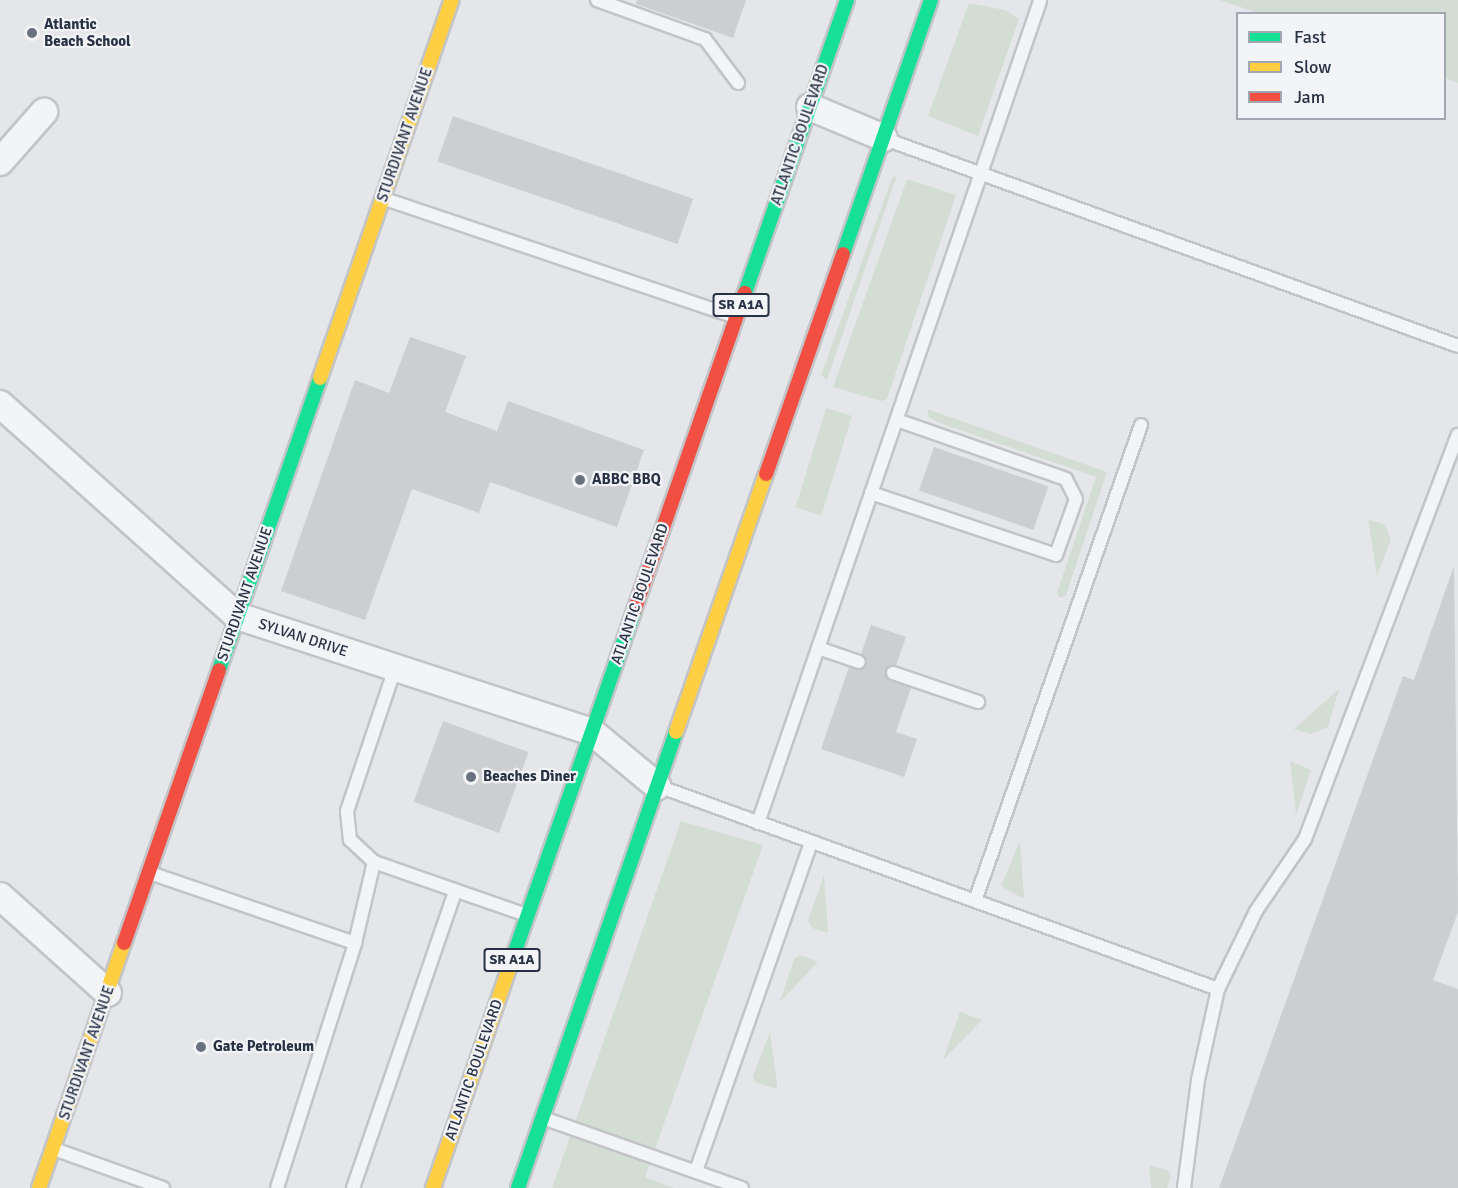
<!DOCTYPE html>
<html>
<head>
<meta charset="utf-8">
<style>
	body { margin:0 }
	#map { position:relative; width:1458px; height:1188px; overflow:hidden; background:#e4e6e9; font-family:Signika,sans-serif }
	div>[style] { position:absolute }
	.green>* { inset:0; background:#d4ddd4; transform-origin:0 0 }
	.building>* { inset:0; background:#ccced2; transform-origin:0 0 }
	.roads { filter:drop-shadow(2px 0 #c2c4c7) drop-shadow(-2px 0 #c2c4c7) drop-shadow(0 2px #c2c4c7) drop-shadow(0 -2px #c2c4c7) }
	.lane>* { height:12px; margin:-6px; padding:0 6px; transform-origin:6px; border-radius:6px; background:#f3f4f6 }
	.street>* { height:26px; margin:-13px; padding:0 13px; transform-origin:13px; border-radius:13px; background:#f3f4f6 }
	.fast>* { height:14px; margin:-7px; padding:0 7px; transform-origin:7px; border-radius:7px; background:#16e098 }
	.slow>* { height:14px; margin:-7px; padding:0 7px; transform-origin:7px; border-radius:7px; background:#ffcf43 }
	.jam>* { height:14px; margin:-7px; padding:0 7px; transform-origin:7px; border-radius:7px; background:#f24e42 }
	.dots>* { width:16px; height:16px; translate:-50% -50%; box-sizing:border-box; border:3px solid #f2f4f8; border-radius:50% }
	span { translate:-50% -50%; white-space:nowrap; text-align:center; line-height:1.15; -webkit-text-stroke:4.5px #f2f4f8; paint-order:stroke }
	.shield-label span { padding:2px 4px; background:#f2f4f8; border:2px solid; border-radius:4px; -webkit-text-stroke-width:0 }
	.shield-label { font-size:14px; color:#293245; font-weight:700 }
	.poi-label { font-size:15px; color:#293245; font-weight:700 }
	.left { translate:0 -50%; text-align:left }
	.street-label { font-size:15px; color:#293245 }
	.legend { position:absolute; left:1236px; top:12px; width:210px; height:108px; box-sizing:border-box; background:#f2f4f8; border:2px solid #a2a6b0; margin:0; padding:8px 10px; list-style:none; font-size:18px; color:#293245 }
	.legend li { display:flex; align-items:center; gap:12px; height:30px }
	.legend b { width:30px; border:2px solid #a2a6b0 }
</style>
</head>
<body>
<div id="map">
	<div class="green">
		<div style="clip-path:polygon(1220px 0,1458px 0,1458px 83px,1445px 78px,1444px 14px,1258px 13px)"></div>
		<div style="clip-path:polygon(969px 3px,1005px 10px,1019px 19px,978px 136px,928px 116px)"></div>
		<div style="clip-path:polygon(897px 175px,827px 380px,821px 375px,892px 178px)"></div>
		<div style="clip-path:polygon(907px 179px,956px 195px,887px 399px,881px 401px,833px 387px)"></div>
		<div style="left:826px;top:408px;width:27px;height:104px;rotate:17deg"></div>
		<div style="clip-path:polygon(927px 409px,1107px 472px,1066px 595px,1060px 598px,1057px 593px,1096px 477px,940px 423px,929px 417px)"></div>
		<div style="clip-path:polygon(1368px 519px,1385px 525px,1391px 539px,1377px 576px)"></div>
		<div style="clip-path:polygon(1339px 689px,1328px 727px,1311px 734px,1294px 729px)"></div>
		<div style="clip-path:polygon(1290px 761px,1311px 770px,1296px 815px)"></div>
		<div style="clip-path:polygon(681px 821px,763px 845px,645px 1177px,674px 1188px,552px 1188px)"></div>
		<div style="clip-path:polygon(1020px 841px,1024px 896px,1022px 898px,1001px 886px)"></div>
		<div style="clip-path:polygon(824px 875px,828px 933px,812px 928px,808px 921px)"></div>
		<div style="clip-path:polygon(800px 955px,818px 962px,780px 1002px,794px 959px)"></div>
		<div style="clip-path:polygon(960px 1012px,982px 1020px,943px 1060px)"></div>
		<div style="clip-path:polygon(770px 1032px,777px 1084px,777px 1089px,755px 1082px,753px 1076px)"></div>
		<div style="clip-path:polygon(1149px 1165px,1167px 1170px,1171px 1176px,1167px 1188px,1151px 1188px)"></div>
	</div>
	<div class="building">
		<div style="clip-path:polygon(637px 0,746px 0,733px 38px,636px 4px)"></div>
		<div style="left:453px;top:116px;width:254px;height:48px;rotate:19deg"></div>
		<div style="clip-path:polygon(410px 337px,466px 356px,445px 412px,497px 431px,508px 401px,644px 450px,617px 527px,490px 482px,479px 513px,412px 489px,365px 620px,281px 591px,355px 380px,389px 393px)"></div>
		<div style="left:934px;top:447px;width:121px;height:46px;rotate:19deg"></div>
		<div style="clip-path:polygon(1454px 566px,1458px 912px,1433px 980px,1458px 989px,1458px 1188px,1219px 1188px,1403px 676px,1414px 680px)"></div>
		<div style="clip-path:polygon(871px 625px,906px 637px,896px 665px,888px 666px,885px 674px,911px 688px,896px 732px,917px 739px,904px 777px,821px 749px,849px 667px,860px 670px,867px 665px,861px 654px)"></div>
		<div style="left:443px;top:721px;width:91px;height:86px;rotate:20deg"></div>
	</div>
	<div class="roads">
		<div class="lane">
			<div style="left:597px;top:0;width:115px;rotate:19.9deg"></div>
			<div style="left:705px;top:39px;width:55px;rotate:53.1deg"></div>
			<div style="left:885px;top:139px;width:609px;rotate:19.86deg"></div>
			<div style="left:385px;top:199px;width:369px;rotate:18.6deg"></div>
			<div style="left:871px;top:493px;width:195px;rotate:18.5deg"></div>
			<div style="left:1056px;top:555px;width:59px;rotate:-70.3deg"></div>
			<div style="left:1076px;top:499px;width:22px;rotate:-117deg"></div>
			<div style="left:1066px;top:479px;width:179px;rotate:-160.8deg"></div>
			<div style="left:818px;top:648px;width:43px;rotate:18.9deg"></div>
			<div style="left:893px;top:673px;width:90px;rotate:18.8deg"></div>
			<div style="left:658px;top:786px;width:596px;rotate:19.93deg"></div>
			<div style="left:758px;top:823px;width:869px;rotate:-71.06deg"></div>
			<div style="left:374px;top:862px;width:161px;rotate:19.2deg"></div>
			<div style="left:150px;top:873px;width:217px;rotate:18.9deg"></div>
			<div style="left:975px;top:901px;width:504px;rotate:-70.77deg"></div>
			<div style="left:543px;top:1118px;width:211px;rotate:19.4deg"></div>
			<div style="left:54px;top:1149px;width:116px;rotate:19.7deg"></div>
			<div style="left:696px;top:1171px;width:349px;rotate:-70.7deg"></div>
			<div style="left:277px;top:1188px;width:257px;rotate:-72.3deg"></div>
			<div style="left:355px;top:943px;width:83px;rotate:-76.8deg"></div>
			<div style="left:374px;top:862px;width:33px;rotate:-137deg"></div>
			<div style="left:350px;top:840px;width:29px;rotate:-96deg"></div>
			<div style="left:347px;top:811px;width:151px;rotate:-71.4deg"></div>
			<div style="left:353px;top:1188px;width:314px;rotate:-71deg"></div>
			<div style="left:1184px;top:1188px;width:109px;rotate:-82.6deg"></div>
			<div style="left:1198px;top:1080px;width:93px;rotate:-77.6deg"></div>
			<div style="left:1218px;top:989px;width:87px;rotate:-64deg"></div>
			<div style="left:1256px;top:911px;width:87px;rotate:-55.8deg"></div>
			<div style="left:1305px;top:839px;width:432px;rotate:-69.3deg"></div>
		</div>
		<div class="street">
			<div style="left:810px;top:107px;width:80px;rotate:22.7deg"></div>
			<div style="left:0;top:162px;width:67px;rotate:-48.7deg"></div>
			<div style="left:0;top:404px;width:318px;rotate:41.8deg"></div>
			<div style="left:237px;top:616px;width:373px;rotate:18.1deg"></div>
			<div style="left:592px;top:732px;width:85px;rotate:39.7deg"></div>
			<div style="left:0;top:896px;width:145px;rotate:41.9deg"></div>
		</div>
		<div class="fast">
			<div style="left:843px;top:254px;width:269px;rotate:-70.9deg"></div>
			<div style="left:745px;top:293px;width:310px;rotate:-70.8deg"></div>
			<div style="left:219px;top:670px;width:309px;rotate:-70.9deg"></div>
			<div style="left:513px;top:957px;width:367px;rotate:-70.7deg"></div>
			<div style="left:518px;top:1188px;width:483px;rotate:-70.9deg"></div>
		</div>
		<div class="slow">
			<div style="left:320px;top:378px;width:400px;rotate:-70.8deg"></div>
			<div style="left:676px;top:732px;width:273px;rotate:-70.8deg"></div>
			<div style="left:39px;top:1188px;width:259px;rotate:-70.9deg"></div>
			<div style="left:433px;top:1188px;width:244px;rotate:-70.9deg"></div>
		</div>
		<div class="jam">
			<div style="left:766px;top:474px;width:233px;rotate:-70.7deg"></div>
			<div style="left:634px;top:611px;width:337px;rotate:-70.8deg"></div>
			<div style="left:124px;top:943px;width:289px;rotate:-70.8deg"></div>
		</div>
	</div>
	<div class="dots">
		<div style="left:32px;top:33px;background:#6a717e"></div>
		<div style="left:580px;top:480px;background:#6a717e"></div>
		<div style="left:471px;top:777px;background:#6a717e"></div>
		<div style="left:201px;top:1047px;background:#6a717e"></div>
	</div>
	<div class="shield-label">
		<span style="left:741px;top:305px">SR A1A</span>
		<span style="left:512px;top:960px">SR A1A</span>
	</div>
	<div class="poi-label">
		<span class="left" style="left:44px;top:33px">Atlantic<br>Beach School</span>
		<span class="left" style="left:592px;top:480px">ABBC BBQ</span>
		<span class="left" style="left:483px;top:777px">Beaches Diner</span>
		<span class="left" style="left:213px;top:1047px">Gate Petroleum</span>
	</div>
	<div class="street-label">
		<span style="left:405px;top:135px;rotate:-71deg">STURDIVANT AVENUE</span>
		<span style="left:800px;top:135px;rotate:-71deg">ATLANTIC BOULEVARD</span>
		<span style="left:245px;top:594px;rotate:-71deg">STURDIVANT AVENUE</span>
		<span style="left:640px;top:594px;rotate:-71deg">ATLANTIC BOULEVARD</span>
		<span style="left:303px;top:638px;rotate:18deg">SYLVAN DRIVE</span>
		<span style="left:87px;top:1053px;rotate:-71deg">STURDIVANT AVENUE</span>
		<span style="left:474px;top:1070px;rotate:-71deg">ATLANTIC BOULEVARD</span>
	</div>
	<ul class="legend">
	<li><b style="height:8px;background:#16e098"></b>Fast</li>
	<li><b style="height:8px;background:#ffcf43"></b>Slow</li>
	<li><b style="height:8px;background:#f24e42"></b>Jam</li>
	</ul>
</div>
</body>
</html>
